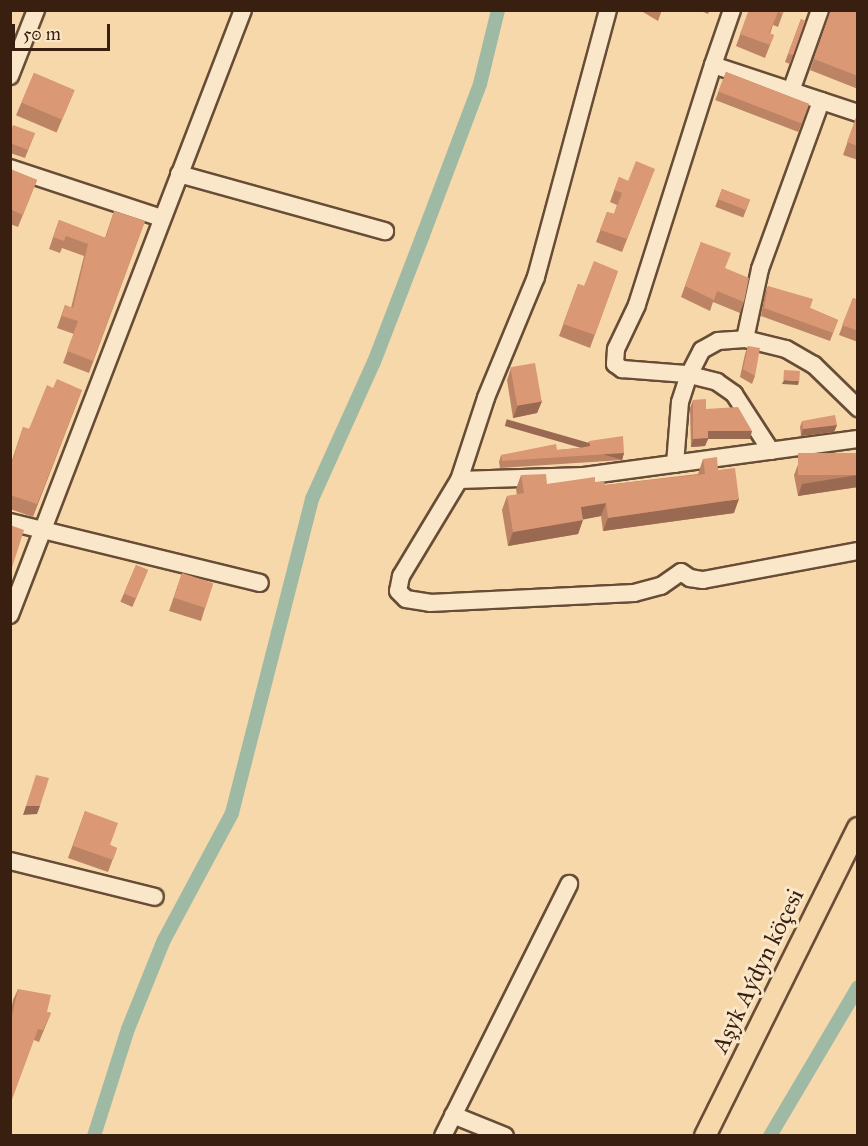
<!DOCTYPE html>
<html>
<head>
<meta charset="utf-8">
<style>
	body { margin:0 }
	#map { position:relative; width:868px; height:1146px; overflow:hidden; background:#f7d8ab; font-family:"IM FELL Great Primer",serif }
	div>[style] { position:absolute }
	.canal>* { height:14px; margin:-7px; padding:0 7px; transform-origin:7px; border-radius:7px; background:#9ebaa5 }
	.roads { filter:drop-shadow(2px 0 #684d36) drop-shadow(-2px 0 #684d36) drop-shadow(0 2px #684d36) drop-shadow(0 -2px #684d36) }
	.minor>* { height:16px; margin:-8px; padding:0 8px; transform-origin:8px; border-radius:8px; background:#fae6c8 }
	.major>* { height:20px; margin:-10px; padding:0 10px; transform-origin:10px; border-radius:10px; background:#f7d8ab }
	.wall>* { inset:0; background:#bc8364; transform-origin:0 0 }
	.shaded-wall>* { inset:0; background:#996a51; transform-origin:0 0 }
	.building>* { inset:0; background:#db9874; transform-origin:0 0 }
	span { translate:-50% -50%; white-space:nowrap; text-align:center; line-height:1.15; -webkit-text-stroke:6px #fae6c8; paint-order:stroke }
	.street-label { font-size:24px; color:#381f0f }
	.frame { position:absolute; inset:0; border:12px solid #381f0f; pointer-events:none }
	.scale { position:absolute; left:12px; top:24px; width:98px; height:27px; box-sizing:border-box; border:3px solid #381f0f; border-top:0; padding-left:8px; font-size:18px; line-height:21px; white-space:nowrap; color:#381f0f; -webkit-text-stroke:4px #fae6c8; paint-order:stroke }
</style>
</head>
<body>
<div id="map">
	<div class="canal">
		<div style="left:94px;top:1136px;width:112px;rotate:-72.4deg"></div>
		<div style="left:128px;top:1029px;width:96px;rotate:-68deg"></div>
		<div style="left:164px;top:940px;width:144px;rotate:-61.8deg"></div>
		<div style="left:232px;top:813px;width:324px;rotate:-75.7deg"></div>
		<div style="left:312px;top:499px;width:150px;rotate:-65.7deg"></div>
		<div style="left:374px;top:362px;width:136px;rotate:-68.9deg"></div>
		<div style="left:423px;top:235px;width:161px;rotate:-69.3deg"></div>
		<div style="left:480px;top:84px;width:76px;rotate:-76.3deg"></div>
		<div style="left:770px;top:1136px;width:173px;rotate:-59.4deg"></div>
	</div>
	<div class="roads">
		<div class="minor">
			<div style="left:608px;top:10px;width:277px;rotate:105.1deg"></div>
			<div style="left:536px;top:277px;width:131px;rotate:112.5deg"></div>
			<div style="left:486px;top:398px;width:86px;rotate:108.2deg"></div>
			<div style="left:459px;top:480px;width:112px;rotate:121.1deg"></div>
			<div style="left:401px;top:576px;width:15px;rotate:101deg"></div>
			<div style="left:398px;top:591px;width:11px;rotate:45deg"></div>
			<div style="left:406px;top:599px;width:24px;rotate:9deg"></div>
			<div style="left:430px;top:603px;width:204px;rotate:-2.8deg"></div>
			<div style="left:634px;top:593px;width:28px;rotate:-15deg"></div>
			<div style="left:661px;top:586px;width:24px;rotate:-35deg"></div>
			<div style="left:681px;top:572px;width:11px;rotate:34deg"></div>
			<div style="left:690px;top:578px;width:13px;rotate:9deg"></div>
			<div style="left:703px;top:580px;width:158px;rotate:-10.6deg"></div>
			<div style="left:732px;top:10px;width:58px;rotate:109.1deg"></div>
			<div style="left:713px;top:65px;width:153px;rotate:18.3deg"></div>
			<div style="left:713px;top:65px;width:252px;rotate:107.6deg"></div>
			<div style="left:637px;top:305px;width:49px;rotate:115.5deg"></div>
			<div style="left:616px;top:349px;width:15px;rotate:94deg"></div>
			<div style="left:615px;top:364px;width:9px;rotate:36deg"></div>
			<div style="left:622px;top:369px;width:64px;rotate:4.5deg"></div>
			<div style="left:686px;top:374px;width:32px;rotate:14deg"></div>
			<div style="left:717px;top:382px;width:21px;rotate:35deg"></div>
			<div style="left:734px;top:394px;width:68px;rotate:57deg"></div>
			<div style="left:10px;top:76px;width:71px;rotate:-68.5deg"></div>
			<div style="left:791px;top:91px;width:86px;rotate:-70.3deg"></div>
			<div style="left:10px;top:168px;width:159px;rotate:18.3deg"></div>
			<div style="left:179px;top:174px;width:214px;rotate:15.5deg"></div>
			<div style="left:745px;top:339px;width:72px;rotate:-77.9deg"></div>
			<div style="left:760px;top:269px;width:179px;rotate:-70deg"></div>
			<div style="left:675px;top:464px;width:62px;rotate:-85.4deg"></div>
			<div style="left:680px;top:402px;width:28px;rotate:-72deg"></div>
			<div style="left:689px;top:375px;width:28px;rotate:-63deg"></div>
			<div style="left:702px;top:350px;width:18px;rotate:-29deg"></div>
			<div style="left:718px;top:341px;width:27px;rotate:-4deg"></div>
			<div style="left:745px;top:339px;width:42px;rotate:13.7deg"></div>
			<div style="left:786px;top:349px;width:32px;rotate:30deg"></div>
			<div style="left:814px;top:365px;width:62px;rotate:44.3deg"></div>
			<div style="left:459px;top:480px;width:125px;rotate:-1.8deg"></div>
			<div style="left:584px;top:476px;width:276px;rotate:-7.7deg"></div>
			<div style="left:10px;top:522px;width:257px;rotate:13.7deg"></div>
			<div style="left:10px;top:615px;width:648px;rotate:-68.94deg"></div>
			<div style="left:10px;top:861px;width:149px;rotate:13.9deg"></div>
			<div style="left:453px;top:1115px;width:56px;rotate:22deg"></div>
			<div style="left:443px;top:1136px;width:282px;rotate:-63.4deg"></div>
		</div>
		<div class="major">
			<div style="left:705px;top:1136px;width:344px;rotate:-63.6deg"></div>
		</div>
	</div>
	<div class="wall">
		<div style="clip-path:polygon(644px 10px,662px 10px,658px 21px,643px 12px)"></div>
		<div style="clip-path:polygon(699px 10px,710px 10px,708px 14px)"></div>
		<div style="clip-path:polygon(749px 10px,784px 10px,778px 27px,773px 25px,770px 34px,774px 35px,765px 58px,736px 46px)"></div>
		<div style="clip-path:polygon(831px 10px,858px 10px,858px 89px,810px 70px)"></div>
		<div style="clip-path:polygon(801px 19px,805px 21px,790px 64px,785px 62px)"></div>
		<div style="left:726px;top:72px;width:89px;height:30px;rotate:21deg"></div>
		<div style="left:34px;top:73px;width:44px;height:46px;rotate:23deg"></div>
		<div style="clip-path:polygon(857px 115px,858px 115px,858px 160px,843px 155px)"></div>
		<div style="clip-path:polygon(10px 133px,35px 133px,25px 158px,10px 153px)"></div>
		<div style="clip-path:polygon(10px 169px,37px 180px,18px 227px,10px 224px)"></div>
		<div style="clip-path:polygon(619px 177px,628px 181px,650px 181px,622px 252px,596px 242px,607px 212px,614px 214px,617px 205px,610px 202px)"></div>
		<div style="left:722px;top:189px;width:30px;height:19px;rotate:21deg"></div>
		<div style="clip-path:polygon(114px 211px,145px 221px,89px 373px,63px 363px,74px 334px,57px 328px,65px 305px,71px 308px,84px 256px,62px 248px,60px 253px,49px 249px,59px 220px,105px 238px)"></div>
		<div style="clip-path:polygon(701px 242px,725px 268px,744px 302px,740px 313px,713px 302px,710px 311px,681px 297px)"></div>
		<div style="clip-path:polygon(618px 271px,590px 348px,559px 336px,578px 284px,584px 286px)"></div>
		<div style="clip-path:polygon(768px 286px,810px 308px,838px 320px,830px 341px,761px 316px,765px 294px)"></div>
		<div style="clip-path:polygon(853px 298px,858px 300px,858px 342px,839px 335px)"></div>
		<div style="clip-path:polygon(748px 346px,755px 376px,752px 384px,740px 377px,745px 354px)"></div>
		<div style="clip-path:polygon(511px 368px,542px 401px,537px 413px,513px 418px,507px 380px)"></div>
		<div style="clip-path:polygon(53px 388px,82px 390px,33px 517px,10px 509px,10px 466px,23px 427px,29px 429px)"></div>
		<div style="clip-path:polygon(693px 400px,706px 409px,750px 439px,708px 439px,705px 446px,691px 447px,690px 408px)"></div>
		<div style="clip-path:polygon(802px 421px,837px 425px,834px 432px,801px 436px,800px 427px)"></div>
		<div style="clip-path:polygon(589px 441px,624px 453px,622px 460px,500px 468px,499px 462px,501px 455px,579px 448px,587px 446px)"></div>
		<div style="clip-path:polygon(858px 453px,858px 487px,798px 496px,794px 475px,799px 462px)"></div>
		<div style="clip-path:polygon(703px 459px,718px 470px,734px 513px,603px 531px,601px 516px,583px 519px,578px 534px,508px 546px,502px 510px,507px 496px,517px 495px,516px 489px,521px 475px,547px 484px,595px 482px,605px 485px,698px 474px)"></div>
		<div style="left:136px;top:565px;width:13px;height:40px;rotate:23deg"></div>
		<div style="clip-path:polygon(182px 573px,205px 608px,201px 621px,169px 611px)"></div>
		<div style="clip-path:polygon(85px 811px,110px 845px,117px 848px,108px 872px,68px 858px)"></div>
		<div style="clip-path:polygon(18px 989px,47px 1012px,51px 1013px,39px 1042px,34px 1040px,10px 1016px,13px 1000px)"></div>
	</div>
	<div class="shaded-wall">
		<div style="clip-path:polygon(784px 380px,799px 381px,798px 385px,782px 384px)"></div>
		<div style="clip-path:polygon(542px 401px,537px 413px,513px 418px,518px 405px)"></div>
		<div style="clip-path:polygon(837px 425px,834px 432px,801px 436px,803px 429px)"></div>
		<div style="clip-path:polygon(708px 431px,752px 431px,750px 439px,708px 439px,705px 446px,691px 447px,693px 439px)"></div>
		<div style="left:624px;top:453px;width:7px;height:122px;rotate:106deg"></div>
		<div style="clip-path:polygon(858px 475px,858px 487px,798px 496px,802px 484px)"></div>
		<div style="clip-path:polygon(739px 499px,734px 513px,603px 531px,608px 518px)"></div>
		<div style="clip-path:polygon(606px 503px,601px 516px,576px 521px,581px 507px)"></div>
		<div style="clip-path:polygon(583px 520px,578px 534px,508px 546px,513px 532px)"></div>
		<div style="clip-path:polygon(26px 806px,40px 806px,37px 814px,23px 815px)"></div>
	</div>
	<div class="building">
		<div style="clip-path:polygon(749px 10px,784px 10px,783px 14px,778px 12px,769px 33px,774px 35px,770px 45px,740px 34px)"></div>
		<div style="clip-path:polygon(831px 10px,858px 10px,858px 76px,814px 59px)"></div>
		<div style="clip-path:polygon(801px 19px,805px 21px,793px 55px,788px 54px)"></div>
		<div style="left:726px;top:72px;width:89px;height:21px;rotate:21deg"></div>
		<div style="left:34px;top:73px;width:44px;height:32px;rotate:23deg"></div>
		<div style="clip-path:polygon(857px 115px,858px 115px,858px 146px,847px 142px)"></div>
		<div style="clip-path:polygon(13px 125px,35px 133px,28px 150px,10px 143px,10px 133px)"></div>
		<div style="clip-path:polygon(636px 161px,655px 169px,627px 239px,600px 230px,607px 212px,614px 214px,622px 193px,614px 190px,619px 177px,628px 181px)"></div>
		<div style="clip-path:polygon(10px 169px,37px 180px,23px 215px,12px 210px,10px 213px)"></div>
		<div style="left:722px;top:189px;width:30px;height:11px;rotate:21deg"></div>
		<div style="clip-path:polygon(114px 211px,145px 221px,93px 361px,67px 351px,78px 321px,62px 316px,65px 305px,73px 308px,88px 244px,66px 236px,64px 241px,53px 237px,59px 220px,106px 238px)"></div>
		<div style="clip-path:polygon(701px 242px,731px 253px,725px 268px,749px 278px,744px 302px,717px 291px,714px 300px,685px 286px)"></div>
		<div style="clip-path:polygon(594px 261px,618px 271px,595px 335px,563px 324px,578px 284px,584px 286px)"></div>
		<div style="clip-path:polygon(768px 286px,813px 299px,810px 308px,838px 320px,833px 333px,764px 308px)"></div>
		<div style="clip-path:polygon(853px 298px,858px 300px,858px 331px,842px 325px)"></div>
		<div style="clip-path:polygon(748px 346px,760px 348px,755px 376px,743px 369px)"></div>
		<div style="left:535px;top:363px;width:39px;height:25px;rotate:80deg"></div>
		<div style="left:784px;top:370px;width:16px;height:10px;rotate:4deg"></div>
		<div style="clip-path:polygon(57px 379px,82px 390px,37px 504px,10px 495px,10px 468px,23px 427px,29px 429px,47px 385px,53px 388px)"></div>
		<div style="clip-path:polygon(706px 399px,706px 409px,738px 407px,752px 431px,708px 431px,708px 438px,693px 439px,693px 400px)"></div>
		<div style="clip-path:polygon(835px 415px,837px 425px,803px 429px,802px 421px)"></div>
		<div style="clip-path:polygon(623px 436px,624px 453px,502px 461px,501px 455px,556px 444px,557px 450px,579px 448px,590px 446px,589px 441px)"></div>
		<div style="left:858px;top:453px;width:22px;height:60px;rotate:90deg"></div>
		<div style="clip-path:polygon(717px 457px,718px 470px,735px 468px,739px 499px,608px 518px,606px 503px,581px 507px,583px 520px,513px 532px,507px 496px,524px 493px,521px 475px,546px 474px,547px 484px,595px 477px,595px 482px,604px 481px,605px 485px,705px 474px,703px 459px)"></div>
		<div style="clip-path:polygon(10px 525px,24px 530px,10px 574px)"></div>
		<div style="left:136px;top:565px;width:13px;height:31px;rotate:23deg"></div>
		<div style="left:182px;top:573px;width:33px;height:26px;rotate:18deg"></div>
		<div style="clip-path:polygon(36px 775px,49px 778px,40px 806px,26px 806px)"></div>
		<div style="clip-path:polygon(85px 811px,118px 823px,110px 845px,117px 848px,113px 860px,73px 846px)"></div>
		<div style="clip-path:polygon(18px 989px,51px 995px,47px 1012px,51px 1013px,43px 1030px,38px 1029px,10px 1105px,10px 1016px,12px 1016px)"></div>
	</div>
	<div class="street-label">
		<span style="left:758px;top:971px;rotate:-64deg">Aşyk Aýdyn köçesi</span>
	</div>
	<div class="frame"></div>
	<div class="scale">50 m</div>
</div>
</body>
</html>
